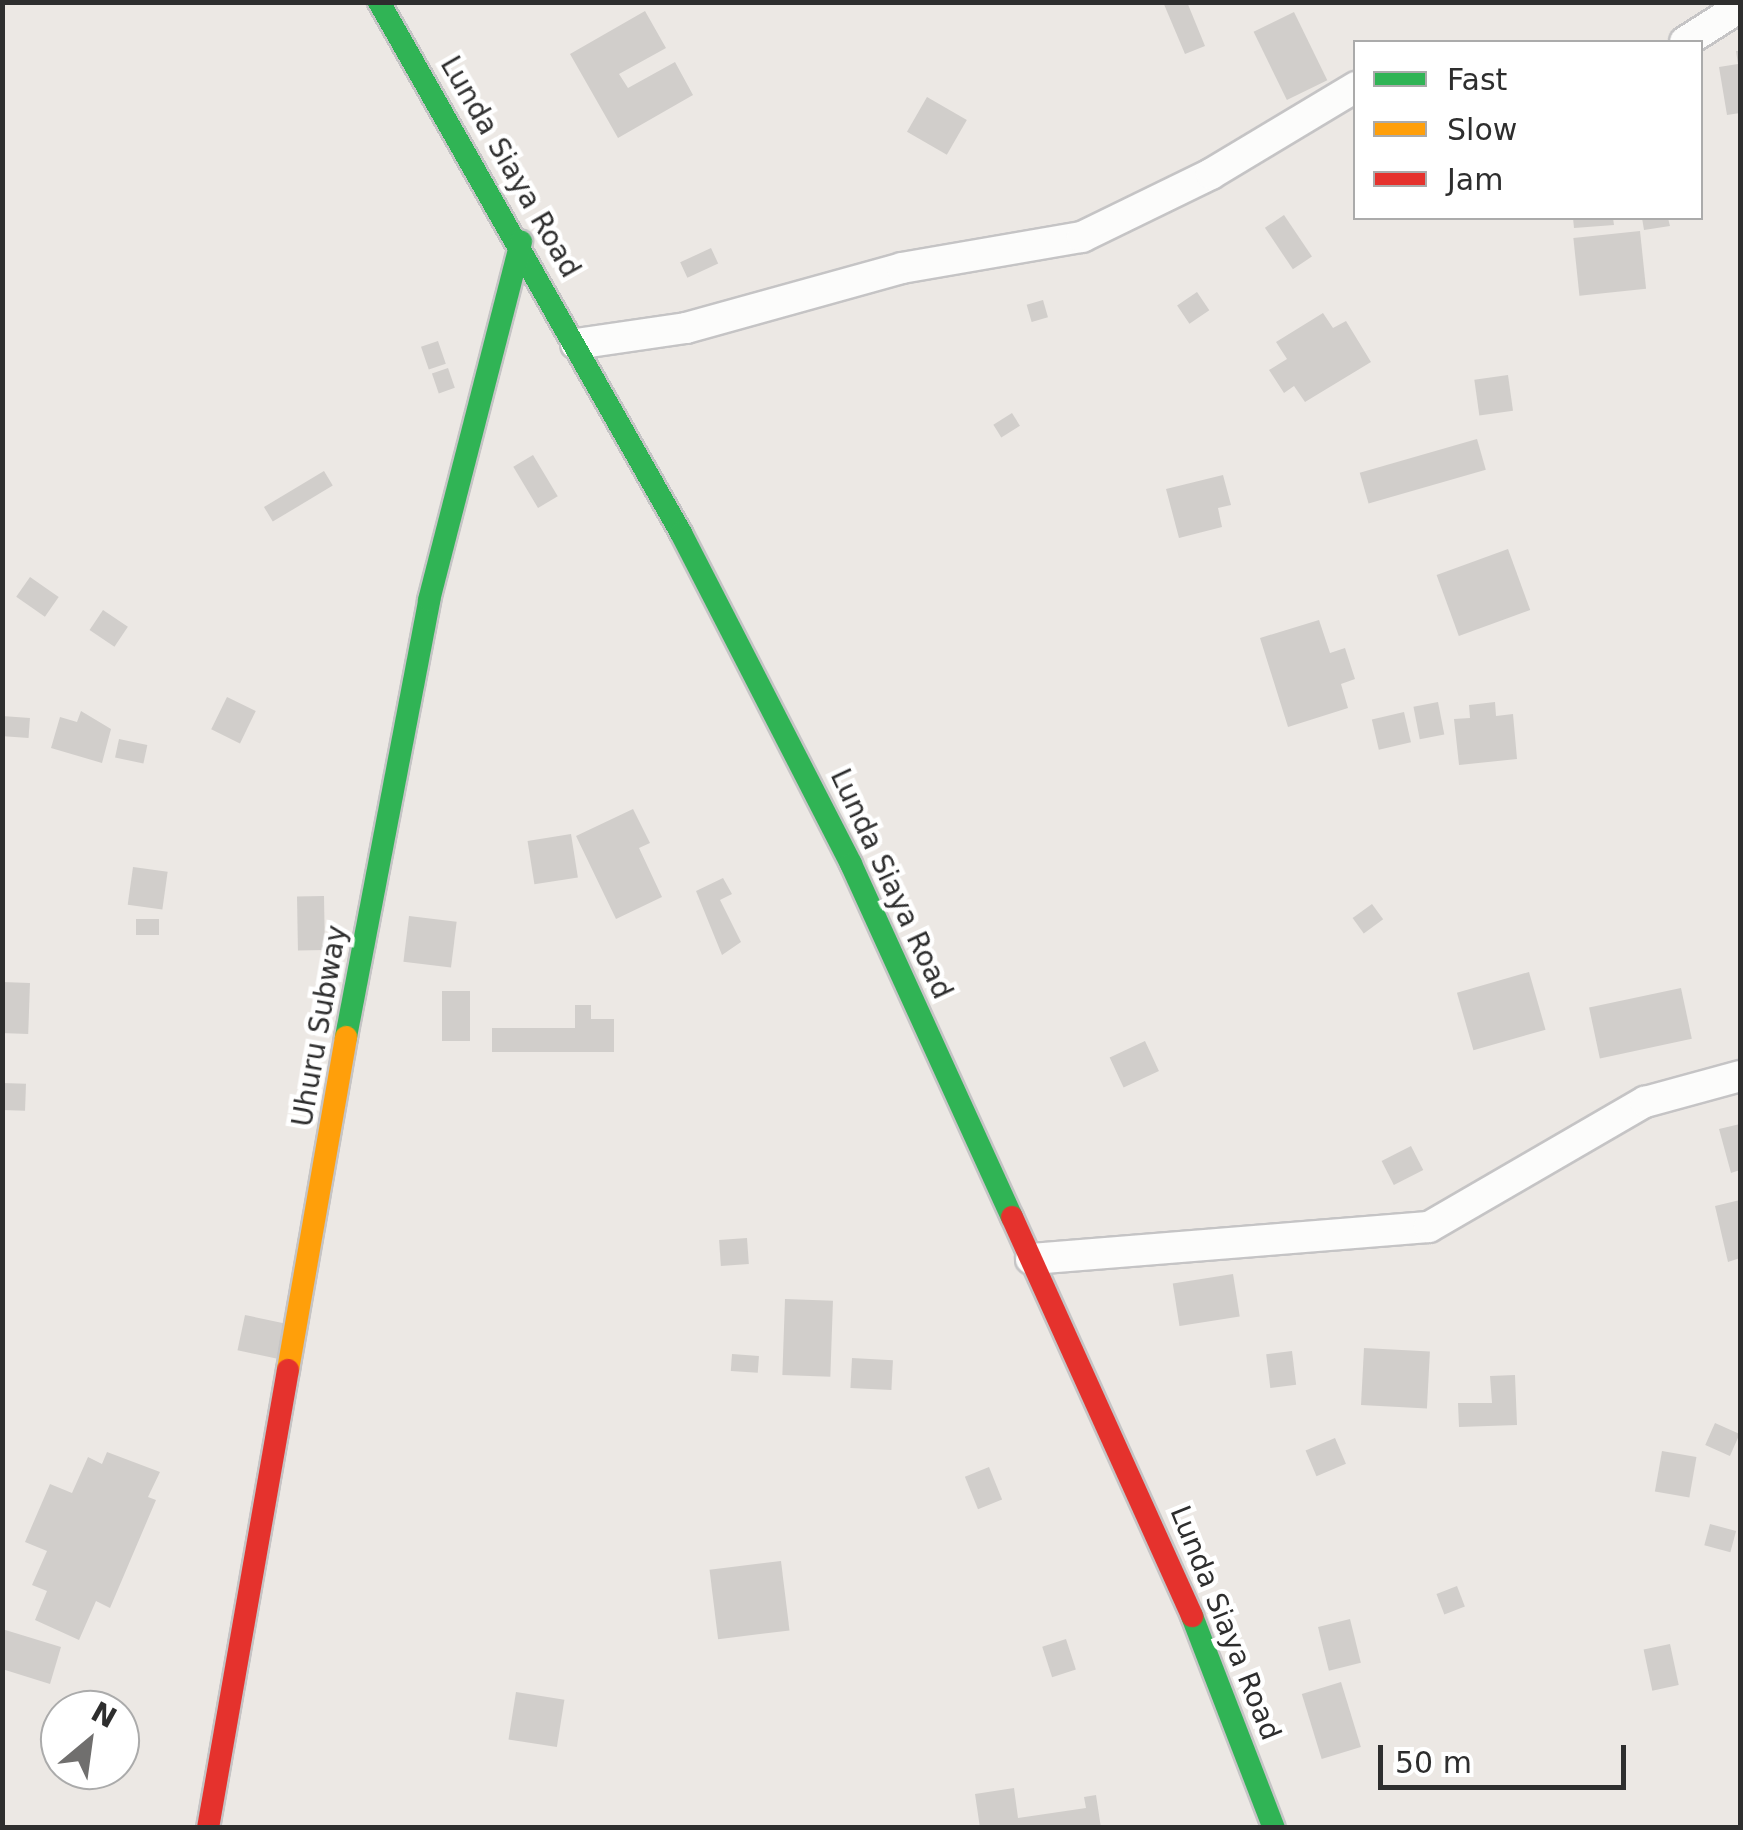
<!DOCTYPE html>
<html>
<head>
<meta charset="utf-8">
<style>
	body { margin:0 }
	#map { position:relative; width:1743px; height:1830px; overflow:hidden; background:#ece8e4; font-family:"DejaVu Sans",sans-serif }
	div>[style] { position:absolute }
	.building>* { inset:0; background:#d1cecb; transform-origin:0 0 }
	.roads { filter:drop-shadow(2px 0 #c5c4c5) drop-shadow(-2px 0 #c5c4c5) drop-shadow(0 2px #c5c4c5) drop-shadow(0 -2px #c5c4c5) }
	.street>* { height:30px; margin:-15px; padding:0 15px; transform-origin:15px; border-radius:15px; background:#fcfcfb }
	.fast>* { height:22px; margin:-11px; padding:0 11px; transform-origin:11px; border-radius:11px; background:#30b455 }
	.slow>* { height:22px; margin:-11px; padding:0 11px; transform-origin:11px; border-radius:11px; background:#ff9f0a }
	.jam>* { height:22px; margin:-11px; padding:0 11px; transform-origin:11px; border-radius:11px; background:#e5322d }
	span { translate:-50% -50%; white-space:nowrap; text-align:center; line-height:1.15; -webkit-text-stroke:9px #fff; paint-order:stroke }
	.street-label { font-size:28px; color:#2e2e2e }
	.frame { position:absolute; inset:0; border:5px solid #2e2e2e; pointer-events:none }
	.legend { position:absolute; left:1353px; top:40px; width:350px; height:180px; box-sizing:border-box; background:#fff; border:2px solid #ababab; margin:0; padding:12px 18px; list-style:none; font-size:30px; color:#2e2e2e }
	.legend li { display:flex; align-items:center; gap:20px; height:50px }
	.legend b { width:50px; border:2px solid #ababab }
	.north { position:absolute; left:40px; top:1690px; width:100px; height:100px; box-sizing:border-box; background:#fff; border:2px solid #ababab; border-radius:50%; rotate:29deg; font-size:28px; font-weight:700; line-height:40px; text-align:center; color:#2e2e2e }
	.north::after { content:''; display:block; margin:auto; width:35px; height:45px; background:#706f6e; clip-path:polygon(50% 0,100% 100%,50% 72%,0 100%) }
	.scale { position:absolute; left:1378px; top:1745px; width:248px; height:45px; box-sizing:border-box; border:5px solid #2e2e2e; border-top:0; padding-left:12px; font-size:30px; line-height:35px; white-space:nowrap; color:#2e2e2e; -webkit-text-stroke:8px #fff; paint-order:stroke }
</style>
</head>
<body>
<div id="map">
	<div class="building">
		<div style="clip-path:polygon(1163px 2px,1187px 2px,1205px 46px,1185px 54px)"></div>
		<div style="clip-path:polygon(645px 11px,666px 48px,619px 74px,628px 88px,675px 62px,693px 95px,618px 138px,570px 54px)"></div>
		<div style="left:1294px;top:12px;width:76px;height:45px;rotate:64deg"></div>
		<div style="clip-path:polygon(1736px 51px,1740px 51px,1740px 113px,1727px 115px,1719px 67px,1738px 64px)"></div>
		<div style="left:927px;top:97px;width:46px;height:40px;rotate:30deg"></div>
		<div style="left:1284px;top:215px;width:50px;height:23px;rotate:56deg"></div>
		<div style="clip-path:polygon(1573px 218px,1613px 218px,1614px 225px,1574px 228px)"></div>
		<div style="clip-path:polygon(1642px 218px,1668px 218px,1670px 226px,1644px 230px)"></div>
		<div style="left:1640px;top:231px;width:58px;height:67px;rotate:84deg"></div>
		<div style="left:711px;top:248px;width:17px;height:34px;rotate:65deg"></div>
		<div style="left:1197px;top:292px;width:22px;height:24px;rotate:56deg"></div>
		<div style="left:1043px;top:300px;width:18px;height:17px;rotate:74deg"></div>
		<div style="clip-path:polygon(1323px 313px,1333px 328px,1346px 321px,1371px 362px,1305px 402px,1294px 386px,1284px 393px,1269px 370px,1287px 359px,1276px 342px)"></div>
		<div style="left:438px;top:341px;width:24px;height:18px;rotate:71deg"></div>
		<div style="left:448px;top:368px;width:21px;height:17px;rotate:71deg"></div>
		<div style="left:1508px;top:375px;width:36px;height:34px;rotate:82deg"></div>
		<div style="left:1012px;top:413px;width:15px;height:22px;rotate:58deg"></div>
		<div style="left:1477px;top:439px;width:32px;height:122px;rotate:74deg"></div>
		<div style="left:533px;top:455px;width:48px;height:23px;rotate:59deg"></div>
		<div style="left:324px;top:471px;width:17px;height:70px;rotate:59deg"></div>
		<div style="clip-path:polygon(1223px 475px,1231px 505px,1218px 508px,1222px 527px,1179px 538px,1166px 489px)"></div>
		<div style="left:1508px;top:549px;width:65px;height:76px;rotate:70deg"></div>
		<div style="left:30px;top:577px;width:35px;height:24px;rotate:35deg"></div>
		<div style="left:103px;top:610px;width:30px;height:24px;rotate:34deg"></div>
		<div style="clip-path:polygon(1319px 620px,1330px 653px,1345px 648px,1355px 679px,1341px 684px,1348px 708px,1288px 727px,1260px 638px)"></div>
		<div style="left:227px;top:697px;width:32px;height:36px;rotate:26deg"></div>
		<div style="left:1438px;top:702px;width:33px;height:25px;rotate:79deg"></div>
		<div style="clip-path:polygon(1495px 702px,1496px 716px,1513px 714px,1517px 759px,1459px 765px,1454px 719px,1470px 718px,1469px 705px)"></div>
		<div style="clip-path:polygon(81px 711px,111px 729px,102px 763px,51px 748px,60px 717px,77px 722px)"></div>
		<div style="left:1404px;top:712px;width:31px;height:33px;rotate:77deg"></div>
		<div style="left:2px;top:716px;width:28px;height:20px;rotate:4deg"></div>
		<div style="left:119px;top:739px;width:29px;height:19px;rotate:12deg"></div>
		<div style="clip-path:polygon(633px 809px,650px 843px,639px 848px,662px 897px,616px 919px,576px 836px)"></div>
		<div style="left:571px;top:834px;width:44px;height:44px;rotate:81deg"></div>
		<div style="left:133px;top:867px;width:35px;height:38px;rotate:8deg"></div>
		<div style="clip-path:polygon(723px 878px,732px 894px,720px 900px,741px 942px,722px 955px,696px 891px)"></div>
		<div style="left:324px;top:896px;width:54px;height:27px;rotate:89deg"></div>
		<div style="left:1372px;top:904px;width:19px;height:24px;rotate:54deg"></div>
		<div style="left:409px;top:916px;width:48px;height:46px;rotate:7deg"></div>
		<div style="left:136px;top:919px;width:23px;height:16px"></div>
		<div style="left:1529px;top:972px;width:60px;height:75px;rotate:74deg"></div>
		<div style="left:2px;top:982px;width:28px;height:51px;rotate:2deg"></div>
		<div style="left:1681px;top:988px;width:52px;height:94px;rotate:78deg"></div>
		<div style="left:442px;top:991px;width:28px;height:50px"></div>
		<div style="clip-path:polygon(575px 1005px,591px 1005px,591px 1019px,614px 1019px,614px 1052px,492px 1052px,492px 1028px,575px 1028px)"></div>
		<div style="left:1145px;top:1041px;width:33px;height:39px;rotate:65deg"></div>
		<div style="left:2px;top:1083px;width:24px;height:27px;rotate:2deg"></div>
		<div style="clip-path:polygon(1740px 1124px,1740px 1170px,1731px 1173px,1719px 1129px)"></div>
		<div style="left:1411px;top:1146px;width:27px;height:33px;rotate:63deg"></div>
		<div style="clip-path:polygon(1740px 1200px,1740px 1258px,1728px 1262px,1715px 1206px)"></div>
		<div style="left:747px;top:1238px;width:26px;height:28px;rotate:86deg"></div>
		<div style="left:1233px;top:1274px;width:43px;height:61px;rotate:81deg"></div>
		<div style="left:785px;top:1299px;width:48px;height:76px;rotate:2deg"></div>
		<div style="left:245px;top:1315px;width:42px;height:36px;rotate:12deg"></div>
		<div style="left:1364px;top:1348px;width:66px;height:57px;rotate:3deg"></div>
		<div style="left:1292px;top:1351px;width:34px;height:26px;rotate:83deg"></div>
		<div style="left:732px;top:1354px;width:27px;height:17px;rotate:4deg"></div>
		<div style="left:852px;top:1358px;width:41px;height:30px;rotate:3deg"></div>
		<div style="clip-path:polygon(1515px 1375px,1517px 1425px,1459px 1427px,1458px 1403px,1492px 1403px,1490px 1376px)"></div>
		<div style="left:1715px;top:1423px;width:27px;height:24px;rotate:24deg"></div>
		<div style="left:1335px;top:1438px;width:28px;height:32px;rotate:67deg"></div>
		<div style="left:1662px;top:1451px;width:35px;height:41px;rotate:10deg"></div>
		<div style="clip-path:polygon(107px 1452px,160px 1472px,148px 1497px,156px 1500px,110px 1608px,96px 1601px,79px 1640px,35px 1620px,47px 1591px,32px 1585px,47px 1551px,25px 1542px,50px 1484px,72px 1493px,88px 1457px,102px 1464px)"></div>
		<div style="left:989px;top:1467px;width:35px;height:26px;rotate:68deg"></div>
		<div style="left:1710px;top:1524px;width:27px;height:22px;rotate:15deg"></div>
		<div style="left:781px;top:1561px;width:70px;height:72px;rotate:83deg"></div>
		<div style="left:1457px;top:1586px;width:22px;height:22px;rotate:69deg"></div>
		<div style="left:1350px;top:1619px;width:45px;height:33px;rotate:76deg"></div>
		<div style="clip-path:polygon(2px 1629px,61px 1647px,50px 1684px,2px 1669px)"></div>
		<div style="left:1066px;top:1639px;width:32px;height:25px;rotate:72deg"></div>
		<div style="left:1670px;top:1644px;width:42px;height:27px;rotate:78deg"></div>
		<div style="left:1341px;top:1682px;width:68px;height:41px;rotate:73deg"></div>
		<div style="left:516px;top:1692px;width:49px;height:48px;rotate:9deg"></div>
		<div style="clip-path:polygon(1014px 1788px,1018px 1818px,1086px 1808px,1084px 1797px,1096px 1795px,1101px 1828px,980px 1828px,975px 1794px)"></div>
	</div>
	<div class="roads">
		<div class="street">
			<div style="left:1685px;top:42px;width:65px;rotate:-32.5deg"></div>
			<div style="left:576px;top:344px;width:111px;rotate:-8.3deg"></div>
			<div style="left:686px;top:328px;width:224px;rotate:-15.5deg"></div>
			<div style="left:902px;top:268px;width:183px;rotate:-9.8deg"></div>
			<div style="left:1082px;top:237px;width:144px;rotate:-26deg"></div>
			<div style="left:1211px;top:174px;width:169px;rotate:-31deg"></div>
			<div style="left:1031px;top:1259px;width:399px;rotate:-4.6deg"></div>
			<div style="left:1429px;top:1227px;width:250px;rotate:-30.1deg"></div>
			<div style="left:1645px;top:1102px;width:98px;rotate:-15.3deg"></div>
		</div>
		<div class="fast">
			<div style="left:379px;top:2px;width:611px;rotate:60.37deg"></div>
			<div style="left:681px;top:533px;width:372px;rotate:62.8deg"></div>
			<div style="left:851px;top:864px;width:388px;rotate:65.5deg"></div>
			<div style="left:346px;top:1037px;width:445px;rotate:-79.2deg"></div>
			<div style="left:429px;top:600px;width:370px;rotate:-75.6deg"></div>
			<div style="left:1192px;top:1616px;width:227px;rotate:68.9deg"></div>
		</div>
		<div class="slow">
			<div style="left:288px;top:1370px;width:338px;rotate:-80.1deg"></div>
		</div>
		<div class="jam">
			<div style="left:1012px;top:1217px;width:438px;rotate:65.7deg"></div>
			<div style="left:208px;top:1828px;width:465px;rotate:-80.1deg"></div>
		</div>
	</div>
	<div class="street-label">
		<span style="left:510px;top:167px;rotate:60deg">Lunda Siaya Road</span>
		<span style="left:891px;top:884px;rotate:65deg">Lunda Siaya Road</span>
		<span style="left:320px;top:1026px;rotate:-80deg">Uhuru Subway</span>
		<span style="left:1225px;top:1623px;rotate:68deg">Lunda Siaya Road</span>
	</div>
	<div class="frame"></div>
	<ul class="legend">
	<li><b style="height:12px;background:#30b455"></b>Fast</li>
	<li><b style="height:12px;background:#ff9f0a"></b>Slow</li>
	<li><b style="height:12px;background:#e5322d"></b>Jam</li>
	</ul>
	<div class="north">N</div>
	<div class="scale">50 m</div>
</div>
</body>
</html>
